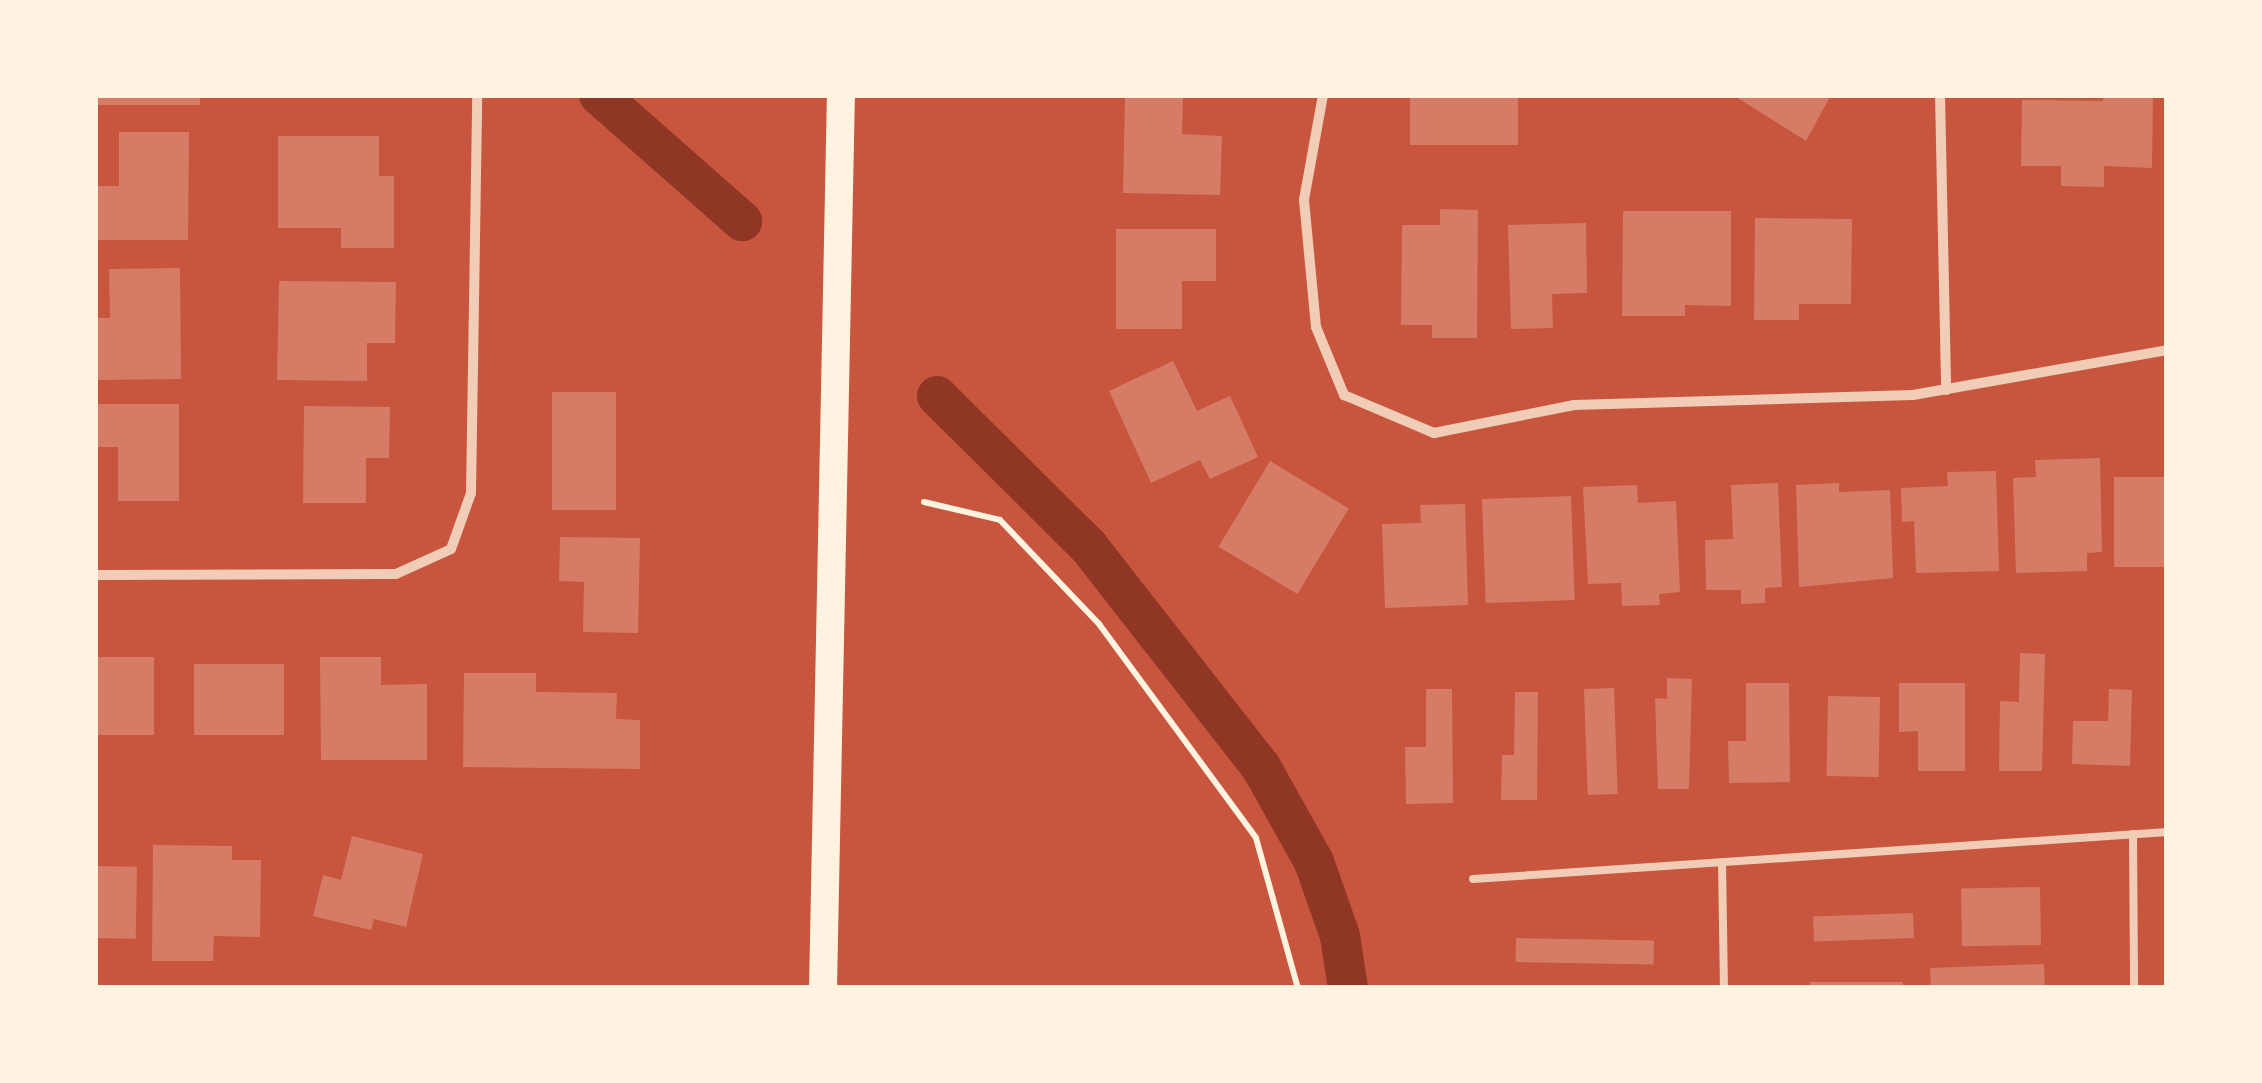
<!DOCTYPE html>
<html>
<head>
<meta charset="utf-8">
<style>
	body { margin:0 }
	#map { position:relative; width:2262px; height:1083px; overflow:hidden; background:#c8553d; font-family:Figtree,sans-serif }
	div>[style] { position:absolute }
	.canal>* { height:40px; margin:-20px; padding:0 20px; transform-origin:20px; border-radius:20px; background:#8f3625 }
	.building>* { inset:0; background:#d67c66; transform-origin:0 0 }
	.path>* { height:6px; margin:-3px; padding:0 3px; transform-origin:3px; border-radius:3px; background:#fff3e0 }
	.service>* { height:8px; margin:-4px; padding:0 4px; transform-origin:4px; border-radius:4px; background:#f1ccb7 }
	.minor>* { height:10px; margin:-5px; padding:0 5px; transform-origin:5px; border-radius:5px; background:#f1ccb7 }
	.trunk>* { height:28px; margin:-14px; padding:0 14px; transform-origin:14px; border-radius:14px; background:#fff3e0 }
	span { translate:-50% -50%; white-space:nowrap; text-align:center; line-height:1.15; -webkit-text-stroke:10px #fff3e0; paint-order:stroke }
	.frame { position:absolute; inset:0; border:98px solid #fff3e0; pointer-events:none }
</style>
</head>
<body>
<div id="map">
	<div class="canal">
		<div style="left:599px;top:95px;width:191px;rotate:41.4deg"></div>
		<div style="left:937px;top:396px;width:214px;rotate:44.8deg"></div>
		<div style="left:1089px;top:547px;width:279px;rotate:52deg"></div>
		<div style="left:1261px;top:767px;width:109px;rotate:60.8deg"></div>
		<div style="left:1314px;top:862px;width:78px;rotate:70.6deg"></div>
		<div style="left:1340px;top:936px;width:53px;rotate:81.3deg"></div>
	</div>
	<div class="building">
		<div style="left:95px;top:95px;width:105px;height:10px"></div>
		<div style="clip-path:polygon(1125px 95px,1183px 95px,1182px 134px,1222px 136px,1220px 195px,1123px 193px)"></div>
		<div style="left:1410px;top:95px;width:108px;height:50px"></div>
		<div style="clip-path:polygon(1733px 95px,1831px 95px,1806px 141px)"></div>
		<div style="clip-path:polygon(2103px 95px,2153px 95px,2152px 168px,2104px 166px,2104px 187px,2061px 186px,2061px 166px,2021px 166px,2022px 100px,2103px 101px)"></div>
		<div style="clip-path:polygon(119px 132px,189px 132px,188px 240px,95px 240px,95px 186px,119px 186px)"></div>
		<div style="clip-path:polygon(278px 136px,379px 136px,379px 176px,394px 176px,394px 248px,341px 248px,341px 228px,278px 228px)"></div>
		<div style="clip-path:polygon(1440px 209px,1478px 210px,1477px 338px,1432px 338px,1432px 325px,1401px 325px,1402px 225px,1440px 225px)"></div>
		<div style="clip-path:polygon(1623px 211px,1731px 211px,1731px 306px,1685px 305px,1685px 316px,1622px 316px)"></div>
		<div style="clip-path:polygon(1755px 218px,1852px 219px,1851px 304px,1799px 304px,1799px 320px,1754px 320px)"></div>
		<div style="clip-path:polygon(1586px 223px,1587px 293px,1552px 294px,1553px 328px,1511px 329px,1508px 225px)"></div>
		<div style="clip-path:polygon(1116px 229px,1216px 229px,1216px 281px,1182px 281px,1182px 329px,1116px 329px)"></div>
		<div style="clip-path:polygon(180px 268px,181px 379px,95px 380px,95px 318px,110px 318px,109px 269px)"></div>
		<div style="clip-path:polygon(279px 281px,396px 282px,395px 343px,367px 343px,367px 381px,277px 380px)"></div>
		<div style="clip-path:polygon(1173px 361px,1197px 411px,1230px 396px,1258px 457px,1210px 479px,1200px 460px,1151px 483px,1109px 391px)"></div>
		<div style="left:552px;top:392px;width:64px;height:118px"></div>
		<div style="clip-path:polygon(95px 404px,179px 404px,179px 501px,118px 501px,118px 447px,95px 447px)"></div>
		<div style="clip-path:polygon(304px 406px,390px 407px,389px 458px,366px 458px,366px 503px,303px 503px)"></div>
		<div style="clip-path:polygon(2100px 458px,2102px 552px,2087px 553px,2087px 571px,2016px 573px,2013px 478px,2036px 477px,2035px 460px)"></div>
		<div style="left:1270px;top:461px;width:92px;height:100px;rotate:31deg"></div>
		<div style="clip-path:polygon(1996px 471px,1999px 571px,1916px 573px,1914px 521px,1902px 522px,1901px 488px,1948px 486px,1947px 472px)"></div>
		<div style="left:2167px;top:477px;width:90px;height:53px;rotate:90deg"></div>
		<div style="clip-path:polygon(1778px 483px,1782px 587px,1765px 588px,1765px 603px,1741px 604px,1741px 590px,1706px 590px,1705px 540px,1733px 539px,1731px 485px)"></div>
		<div style="clip-path:polygon(1839px 483px,1839px 492px,1890px 490px,1893px 578px,1799px 587px,1796px 485px)"></div>
		<div style="clip-path:polygon(1637px 485px,1638px 503px,1676px 501px,1680px 592px,1659px 594px,1660px 605px,1622px 606px,1621px 583px,1588px 584px,1583px 487px)"></div>
		<div style="left:1571px;top:496px;width:104px;height:89px;rotate:88deg"></div>
		<div style="clip-path:polygon(1465px 504px,1468px 605px,1385px 608px,1382px 524px,1421px 523px,1420px 505px)"></div>
		<div style="clip-path:polygon(560px 537px,640px 538px,638px 633px,583px 632px,584px 582px,559px 581px)"></div>
		<div style="clip-path:polygon(2020px 653px,2045px 654px,2042px 771px,1999px 771px,2000px 701px,2019px 702px)"></div>
		<div style="left:95px;top:657px;width:59px;height:78px"></div>
		<div style="clip-path:polygon(320px 657px,381px 657px,381px 685px,427px 684px,427px 760px,321px 760px)"></div>
		<div style="left:194px;top:664px;width:90px;height:71px"></div>
		<div style="clip-path:polygon(464px 673px,536px 673px,536px 692px,617px 693px,616px 719px,640px 720px,640px 769px,463px 767px)"></div>
		<div style="clip-path:polygon(1667px 678px,1692px 679px,1689px 789px,1658px 789px,1655px 698px,1667px 699px)"></div>
		<div style="clip-path:polygon(1746px 683px,1789px 683px,1790px 782px,1729px 783px,1728px 741px,1746px 741px)"></div>
		<div style="clip-path:polygon(1899px 683px,1965px 683px,1965px 771px,1918px 771px,1918px 731px,1899px 732px)"></div>
		<div style="left:1614px;top:688px;width:106px;height:30px;rotate:88deg"></div>
		<div style="clip-path:polygon(1426px 689px,1452px 689px,1453px 803px,1406px 804px,1405px 747px,1426px 747px)"></div>
		<div style="clip-path:polygon(2109px 689px,2132px 690px,2130px 766px,2072px 764px,2073px 721px,2108px 721px)"></div>
		<div style="clip-path:polygon(1515px 692px,1538px 692px,1537px 800px,1501px 800px,1502px 755px,1514px 755px)"></div>
		<div style="left:1828px;top:696px;width:52px;height:80px;rotate:1deg"></div>
		<div style="clip-path:polygon(352px 836px,423px 854px,406px 927px,374px 919px,371px 930px,313px 916px,323px 875px,341px 880px)"></div>
		<div style="clip-path:polygon(153px 845px,232px 846px,232px 860px,261px 860px,260px 937px,214px 936px,213px 961px,152px 961px)"></div>
		<div style="left:95px;top:866px;width:42px;height:72px;rotate:1deg"></div>
		<div style="left:2040px;top:887px;width:58px;height:79px;rotate:89deg"></div>
		<div style="left:1913px;top:913px;width:25px;height:100px;rotate:88deg"></div>
		<div style="left:1516px;top:938px;width:138px;height:24px;rotate:1deg"></div>
		<div style="left:2044px;top:964px;width:24px;height:114px;rotate:88deg"></div>
		<div style="left:1810px;top:982px;width:93px;height:6px"></div>
	</div>
	<div class="path">
		<div style="left:924px;top:502px;width:78px;rotate:13.3deg"></div>
		<div style="left:1000px;top:520px;width:144px;rotate:46.4deg"></div>
		<div style="left:1099px;top:624px;width:265px;rotate:53.7deg"></div>
		<div style="left:1256px;top:838px;width:156px;rotate:74.4deg"></div>
	</div>
	<div class="service">
		<div style="left:2133px;top:834px;width:154px;rotate:89.6deg"></div>
		<div style="left:1722px;top:862px;width:126px;rotate:89.1deg"></div>
		<div style="left:1473px;top:879px;width:696px;rotate:-3.87deg"></div>
	</div>
	<div class="minor">
		<div style="left:1323px;top:95px;width:107px;rotate:100.3deg"></div>
		<div style="left:1304px;top:200px;width:128px;rotate:84.6deg"></div>
		<div style="left:1316px;top:327px;width:74px;rotate:67.6deg"></div>
		<div style="left:1344px;top:395px;width:98px;rotate:22.9deg"></div>
		<div style="left:1434px;top:433px;width:143px;rotate:-11.3deg"></div>
		<div style="left:1574px;top:405px;width:339px;rotate:-1.7deg"></div>
		<div style="left:1913px;top:395px;width:258px;rotate:-10deg"></div>
		<div style="left:1940px;top:95px;width:295px;rotate:88.8deg"></div>
		<div style="left:95px;top:575px;width:301px;rotate:-0.2deg"></div>
		<div style="left:396px;top:574px;width:60px;rotate:-24.4deg"></div>
		<div style="left:451px;top:549px;width:59px;rotate:-70.3deg"></div>
		<div style="left:471px;top:493px;width:398px;rotate:-89.1deg"></div>
	</div>
	<div class="trunk">
		<div style="left:823px;top:988px;width:893px;rotate:-88.85deg"></div>
	</div>
	<div class="frame"></div>
</div>
</body>
</html>
